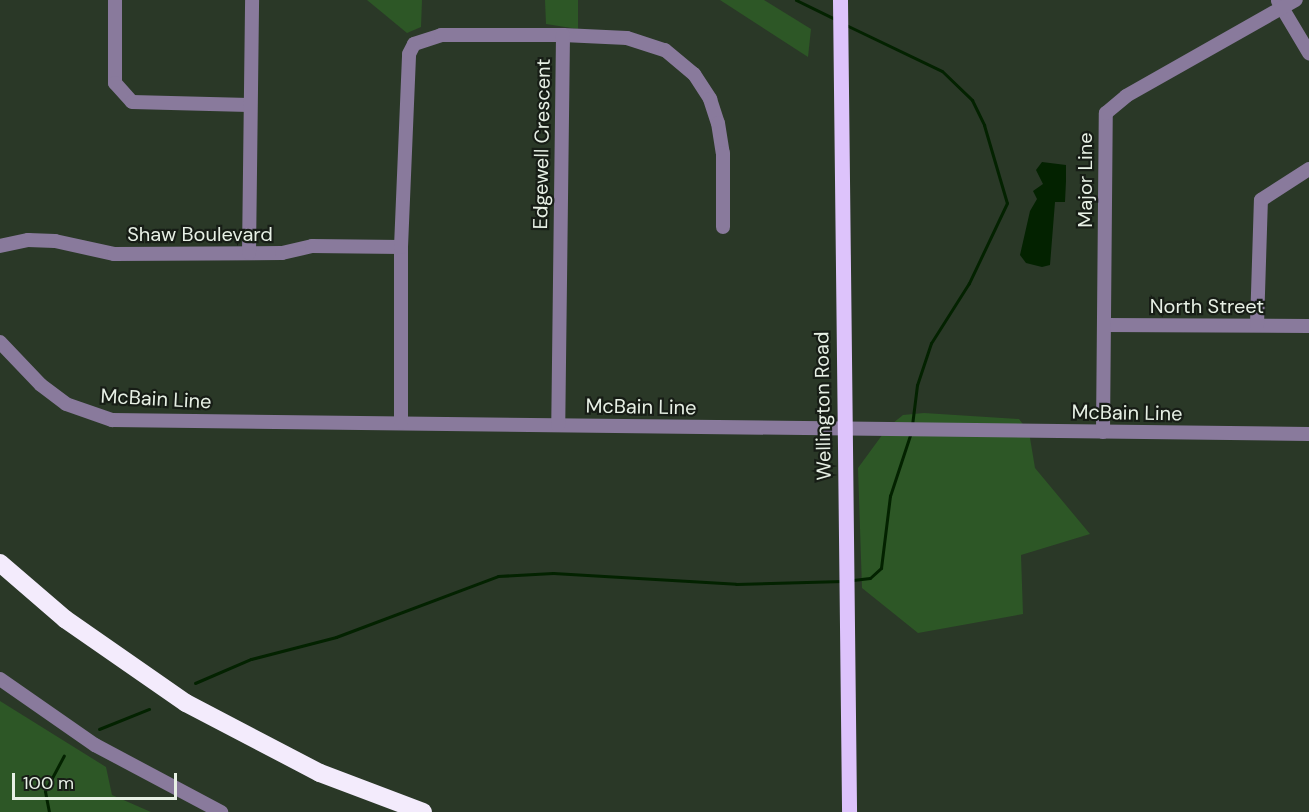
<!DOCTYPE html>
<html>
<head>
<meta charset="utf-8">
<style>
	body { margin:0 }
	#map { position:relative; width:1309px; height:812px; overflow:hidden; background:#2a3827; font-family:"DM Sans",sans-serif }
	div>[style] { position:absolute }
	.green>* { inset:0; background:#2d5726 }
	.water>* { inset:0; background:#032200 }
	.stream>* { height:3px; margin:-1.5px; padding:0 1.5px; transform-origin:1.5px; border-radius:1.5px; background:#032200 }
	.minor>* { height:14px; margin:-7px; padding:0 7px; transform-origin:7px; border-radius:7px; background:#897a9c }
	.major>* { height:15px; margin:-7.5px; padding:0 7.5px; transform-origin:7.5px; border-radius:7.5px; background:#ddc3fb }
	.highway>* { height:18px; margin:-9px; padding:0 9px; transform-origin:9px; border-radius:9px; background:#f3ebfc }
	span { translate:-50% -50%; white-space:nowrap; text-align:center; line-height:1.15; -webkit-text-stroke:4.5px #171d16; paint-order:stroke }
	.street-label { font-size:20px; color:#e7f0e5 }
	.scale { position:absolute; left:12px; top:773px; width:165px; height:27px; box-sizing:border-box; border:3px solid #e7f0e5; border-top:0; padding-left:8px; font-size:18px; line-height:21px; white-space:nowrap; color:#e7f0e5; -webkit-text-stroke:4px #171d16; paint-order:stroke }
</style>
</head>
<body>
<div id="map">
	<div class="green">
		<div style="clip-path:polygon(367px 0,422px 0,421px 27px,407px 33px)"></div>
		<div style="clip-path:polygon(545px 0,578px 0,578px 29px,546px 24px)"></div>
		<div style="clip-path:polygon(720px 0,764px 0,811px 29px,808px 57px)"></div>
		<div style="clip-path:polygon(924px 413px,1019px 419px,1029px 432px,1035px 468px,1090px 534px,1021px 555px,1023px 614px,918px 633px,862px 588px,858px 468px,888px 427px,903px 415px)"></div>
		<div style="clip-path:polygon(0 701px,106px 767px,112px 795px,151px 812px,0 812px)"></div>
	</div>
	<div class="water">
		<div style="clip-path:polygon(1042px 162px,1066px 165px,1066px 181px,1065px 202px,1055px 202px,1050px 265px,1042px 267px,1026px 263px,1020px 255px,1030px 211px,1037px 199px,1033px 191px,1043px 184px,1036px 170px)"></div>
	</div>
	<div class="stream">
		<div style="left:796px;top:0;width:43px;rotate:26deg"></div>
		<div style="left:846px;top:25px;width:106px;rotate:25.6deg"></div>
		<div style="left:942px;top:71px;width:42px;rotate:44deg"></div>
		<div style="left:972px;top:100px;width:28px;rotate:64deg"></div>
		<div style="left:984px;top:125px;width:81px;rotate:73.6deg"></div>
		<div style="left:1007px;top:203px;width:89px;rotate:115.4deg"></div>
		<div style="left:969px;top:283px;width:71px;rotate:122.3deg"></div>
		<div style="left:931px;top:343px;width:44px;rotate:108.4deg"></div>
		<div style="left:917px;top:385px;width:40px;rotate:97.1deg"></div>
		<div style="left:853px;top:580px;width:17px;rotate:-7deg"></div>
		<div style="left:870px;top:578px;width:15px;rotate:-42deg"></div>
		<div style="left:881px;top:568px;width:73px;rotate:-82.9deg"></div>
		<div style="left:890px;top:496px;width:64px;rotate:-71.8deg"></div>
		<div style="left:195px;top:683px;width:61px;rotate:-23.2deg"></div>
		<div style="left:251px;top:659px;width:88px;rotate:-14.5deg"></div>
		<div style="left:336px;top:637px;width:173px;rotate:-20.6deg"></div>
		<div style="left:498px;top:576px;width:55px;rotate:-3.1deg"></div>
		<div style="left:553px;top:573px;width:183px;rotate:3.4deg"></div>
		<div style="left:736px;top:584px;width:107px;rotate:-1.6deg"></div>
		<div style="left:99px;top:729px;width:54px;rotate:-21.8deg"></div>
		<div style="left:49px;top:812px;width:21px;rotate:-101deg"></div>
		<div style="left:45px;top:791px;width:40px;rotate:-62deg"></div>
	</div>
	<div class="minor">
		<div style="left:115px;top:0;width:83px;rotate:90deg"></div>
		<div style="left:115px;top:83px;width:25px;rotate:48deg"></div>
		<div style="left:132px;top:102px;width:117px;rotate:1.5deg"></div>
		<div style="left:1278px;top:1px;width:61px;rotate:59.2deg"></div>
		<div style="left:563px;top:35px;width:64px;rotate:2.7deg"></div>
		<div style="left:627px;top:38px;width:40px;rotate:18deg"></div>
		<div style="left:665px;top:50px;width:38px;rotate:40deg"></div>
		<div style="left:694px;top:74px;width:30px;rotate:57deg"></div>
		<div style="left:710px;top:99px;width:25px;rotate:72deg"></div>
		<div style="left:718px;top:123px;width:30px;rotate:81deg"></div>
		<div style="left:723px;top:153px;width:74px;rotate:90deg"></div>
		<div style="left:0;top:246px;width:29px;rotate:-12deg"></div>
		<div style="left:28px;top:240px;width:27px;rotate:2deg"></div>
		<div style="left:55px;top:241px;width:60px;rotate:12.4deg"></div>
		<div style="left:114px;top:254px;width:168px;rotate:-0.3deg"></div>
		<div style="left:282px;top:253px;width:31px;rotate:-13deg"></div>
		<div style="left:312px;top:246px;width:89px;rotate:0.6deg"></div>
		<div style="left:249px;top:253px;width:253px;rotate:-89.3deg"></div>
		<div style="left:1105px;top:325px;width:204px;rotate:0.3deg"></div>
		<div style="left:1257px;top:325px;width:125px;rotate:-88.2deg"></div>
		<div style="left:1261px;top:200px;width:57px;rotate:-32.9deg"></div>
		<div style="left:0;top:342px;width:59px;rotate:46.4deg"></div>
		<div style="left:41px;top:385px;width:31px;rotate:37deg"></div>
		<div style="left:66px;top:404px;width:49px;rotate:19.2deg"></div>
		<div style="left:112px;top:420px;width:1197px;rotate:0.67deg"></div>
		<div style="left:401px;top:423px;width:176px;rotate:-90deg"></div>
		<div style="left:401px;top:247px;width:193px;rotate:-87.6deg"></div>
		<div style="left:409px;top:54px;width:11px;rotate:-63deg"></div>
		<div style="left:414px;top:44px;width:28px;rotate:-18deg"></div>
		<div style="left:441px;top:35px;width:122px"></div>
		<div style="left:563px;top:35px;width:390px;rotate:90.7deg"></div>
		<div style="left:1103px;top:432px;width:319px;rotate:-89.5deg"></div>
		<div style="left:1106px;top:113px;width:26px;rotate:-40deg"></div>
		<div style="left:1126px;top:96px;width:195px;rotate:-29.5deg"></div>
		<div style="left:0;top:679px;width:116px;rotate:34.8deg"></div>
		<div style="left:95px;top:745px;width:143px;rotate:28deg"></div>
	</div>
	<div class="major">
		<div style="left:840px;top:0;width:812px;rotate:89.36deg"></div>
	</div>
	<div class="highway">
		<div style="left:0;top:563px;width:86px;rotate:40.7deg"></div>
		<div style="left:65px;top:619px;width:147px;rotate:34.8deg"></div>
		<div style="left:186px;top:703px;width:151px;rotate:27.6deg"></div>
		<div style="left:320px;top:773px;width:110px;rotate:20.7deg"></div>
	</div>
	<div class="street-label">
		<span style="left:542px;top:144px;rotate:-89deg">Edgewell Crescent</span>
		<span style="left:1085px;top:180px;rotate:-90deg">Major Line</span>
		<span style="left:200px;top:234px">Shaw Boulevard</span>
		<span style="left:1207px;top:306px">North Street</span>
		<span style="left:156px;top:399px;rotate:3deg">McBain Line</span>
		<span style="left:823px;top:406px;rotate:-91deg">Wellington Road</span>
		<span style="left:641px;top:407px;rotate:1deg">McBain Line</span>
		<span style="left:1127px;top:413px;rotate:1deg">McBain Line</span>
	</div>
	<div class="scale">100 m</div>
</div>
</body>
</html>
